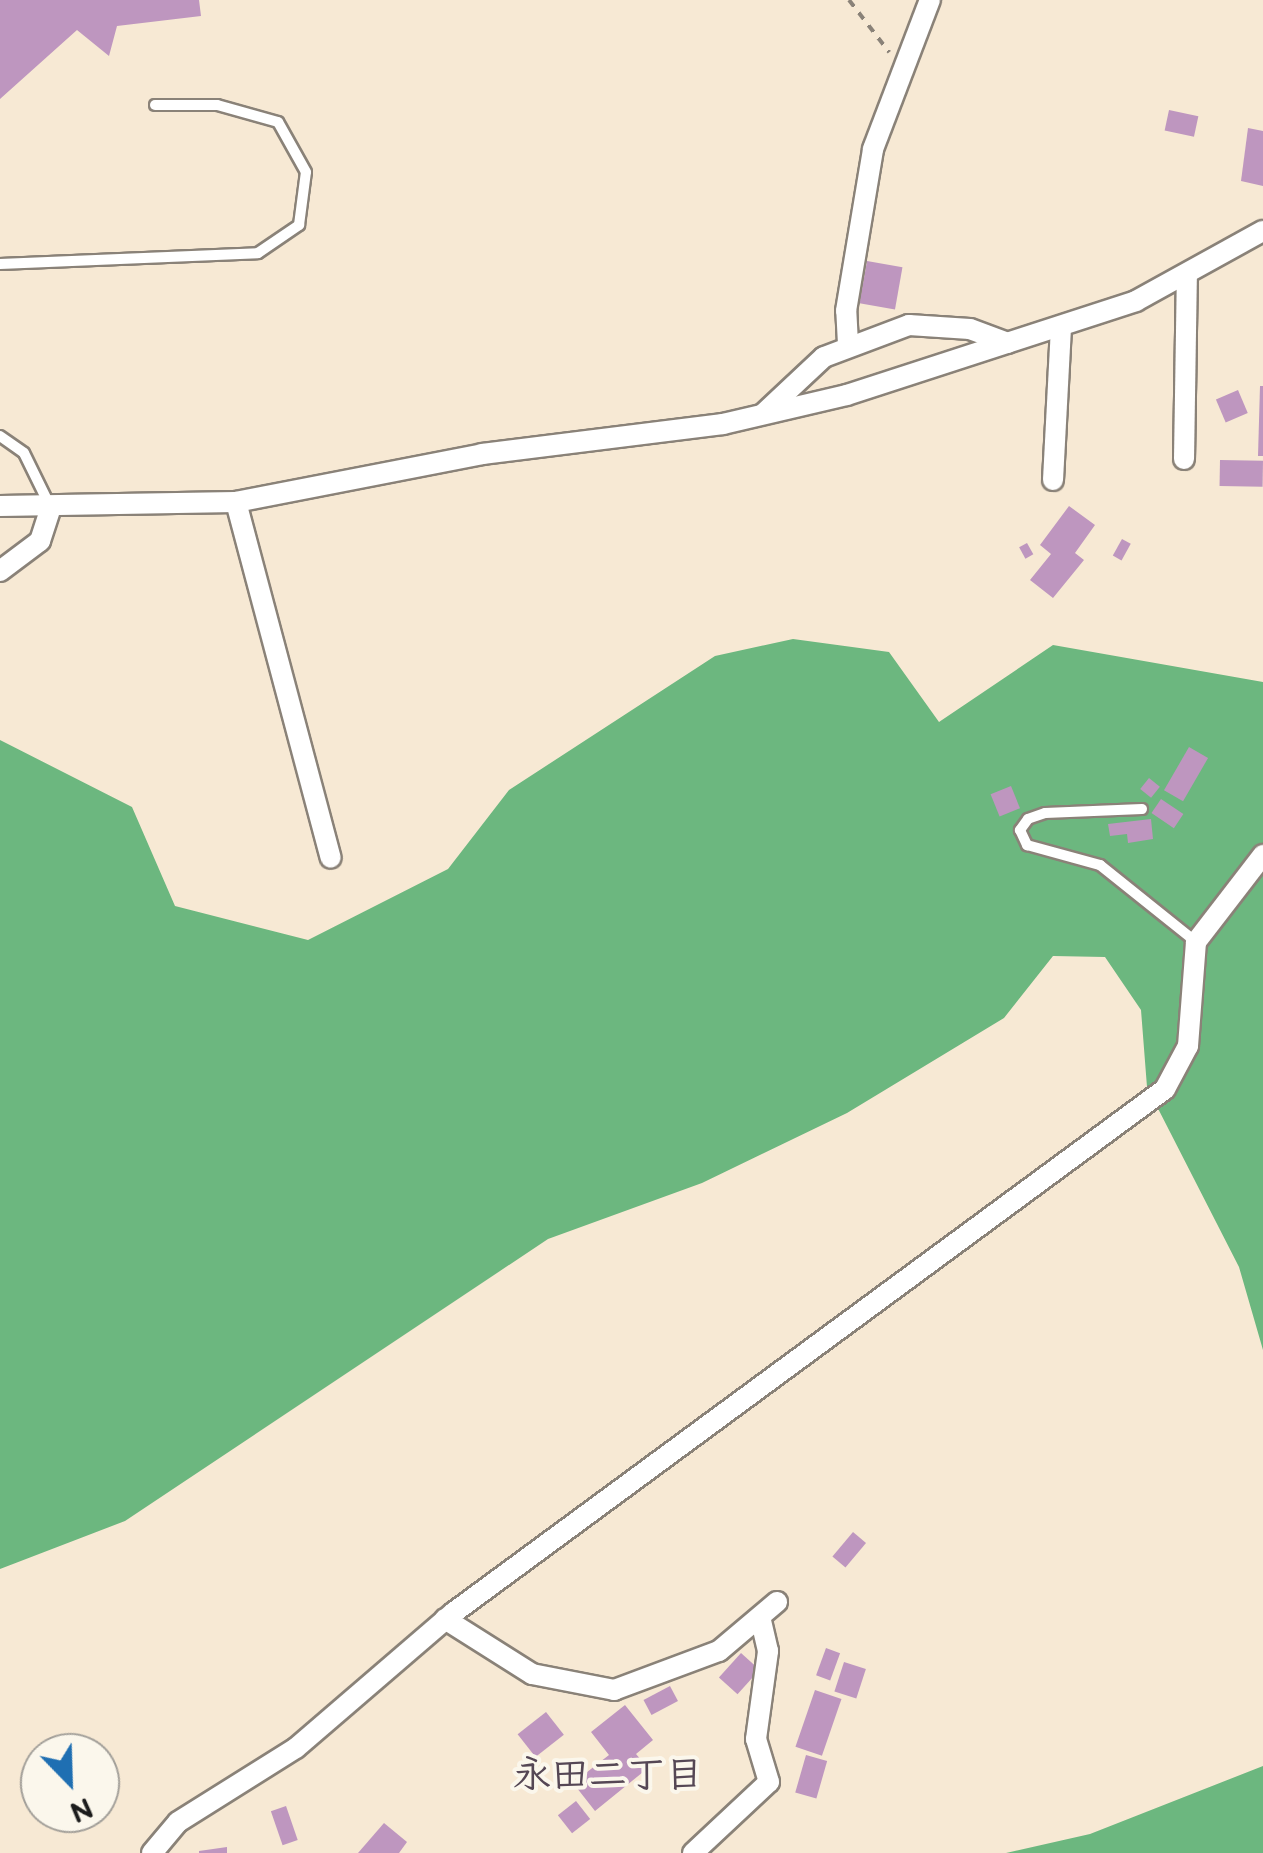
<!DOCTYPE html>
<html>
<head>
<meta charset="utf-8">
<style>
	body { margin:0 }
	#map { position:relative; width:1263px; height:1853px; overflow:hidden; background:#f7e9d4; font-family:"Balsamiq Sans","Klee One",sans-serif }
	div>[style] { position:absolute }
	.forest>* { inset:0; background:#6cb77f }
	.building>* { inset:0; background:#be96bf; transform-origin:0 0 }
	.path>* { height:4px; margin-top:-2px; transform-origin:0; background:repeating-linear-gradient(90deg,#8a8278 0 8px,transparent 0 16px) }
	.roads { filter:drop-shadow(2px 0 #8a8278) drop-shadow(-2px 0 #8a8278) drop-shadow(0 2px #8a8278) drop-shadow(0 -2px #8a8278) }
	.lane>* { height:10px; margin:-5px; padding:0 5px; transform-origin:5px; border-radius:5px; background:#fff }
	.street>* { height:20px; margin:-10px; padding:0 10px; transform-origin:10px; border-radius:10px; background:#fff }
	span { translate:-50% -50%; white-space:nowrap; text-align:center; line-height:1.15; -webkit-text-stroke:8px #fbf7ec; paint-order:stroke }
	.neighbourhood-label { font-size:38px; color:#554755; font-weight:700 }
	.north { position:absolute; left:20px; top:1733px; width:100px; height:100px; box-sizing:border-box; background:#fbf7ec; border:2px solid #a29f99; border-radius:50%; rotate:157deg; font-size:28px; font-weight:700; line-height:40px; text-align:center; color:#1c1c1c }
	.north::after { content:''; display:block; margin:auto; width:35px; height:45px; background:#1f6fb2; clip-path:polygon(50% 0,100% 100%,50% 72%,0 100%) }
</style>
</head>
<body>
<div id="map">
	<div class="forest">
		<div style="clip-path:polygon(793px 639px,889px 652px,939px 722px,1053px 645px,1263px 682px,1263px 1350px,1239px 1267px,1147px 1087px,1141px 1010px,1105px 957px,1053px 956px,1004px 1018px,847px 1113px,702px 1183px,548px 1239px,125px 1521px,0 1569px,0 740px,132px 807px,175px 906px,308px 940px,448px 869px,509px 790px,715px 656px)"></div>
		<div style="clip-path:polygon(1263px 1766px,1263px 1853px,1006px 1853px,1090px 1834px)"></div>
	</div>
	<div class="building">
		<div style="clip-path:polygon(0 0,199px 0,201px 16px,117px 26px,109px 56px,77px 30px,0 99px)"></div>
		<div style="left:1169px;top:110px;width:30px;height:21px;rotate:12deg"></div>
		<div style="clip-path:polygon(1248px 128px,1263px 131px,1263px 186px,1241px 181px)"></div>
		<div style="left:867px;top:261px;width:36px;height:43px;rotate:10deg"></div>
		<div style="clip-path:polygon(1260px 386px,1263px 386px,1263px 456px,1258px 456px)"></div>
		<div style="left:1238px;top:390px;width:25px;height:24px;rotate:67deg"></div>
		<div style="left:1220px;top:460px;width:43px;height:26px;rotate:1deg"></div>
		<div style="clip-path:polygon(1069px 506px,1095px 525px,1075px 553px,1084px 560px,1053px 598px,1030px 580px,1051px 554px,1040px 545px)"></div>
		<div style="left:1122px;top:539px;width:10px;height:19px;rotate:29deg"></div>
		<div style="left:1027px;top:543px;width:13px;height:9px;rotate:61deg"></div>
		<div style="left:1189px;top:747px;width:22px;height:50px;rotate:30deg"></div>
		<div style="left:1149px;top:778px;width:14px;height:14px;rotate:39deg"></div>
		<div style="left:1011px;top:786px;width:24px;height:22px;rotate:68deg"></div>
		<div style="left:1161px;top:799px;width:27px;height:17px;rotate:34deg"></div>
		<div style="clip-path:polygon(1151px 819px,1153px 839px,1128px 843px,1127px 834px,1110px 836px,1108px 824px)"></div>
		<div style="left:853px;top:1532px;width:17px;height:32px;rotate:40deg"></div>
		<div style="left:826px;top:1648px;width:15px;height:29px;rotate:20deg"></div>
		<div style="left:741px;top:1653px;width:25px;height:33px;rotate:42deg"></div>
		<div style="left:844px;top:1662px;width:23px;height:31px;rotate:18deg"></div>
		<div style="left:670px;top:1686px;width:17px;height:30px;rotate:62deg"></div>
		<div style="left:815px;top:1690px;width:28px;height:60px;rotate:19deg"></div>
		<div style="clip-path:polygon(625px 1705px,653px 1740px,636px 1754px,648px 1768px,595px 1811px,573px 1783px,609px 1755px,591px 1732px)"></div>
		<div style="left:546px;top:1712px;width:29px;height:36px;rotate:52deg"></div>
		<div style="left:806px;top:1755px;width:22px;height:39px;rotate:16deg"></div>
		<div style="left:576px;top:1801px;width:23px;height:23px;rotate:52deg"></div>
		<div style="left:286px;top:1806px;width:36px;height:16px;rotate:71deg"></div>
		<div style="clip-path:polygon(384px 1823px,407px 1842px,399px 1853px,358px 1853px)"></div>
		<div style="clip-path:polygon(227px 1847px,227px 1853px,199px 1853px,199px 1851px)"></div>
	</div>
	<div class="path">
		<div style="left:849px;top:0;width:66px;rotate:52.4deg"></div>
	</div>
	<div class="roads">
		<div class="lane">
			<div style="left:0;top:264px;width:258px;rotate:-2.4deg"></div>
			<div style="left:258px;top:253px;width:50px;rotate:-34.3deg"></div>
			<div style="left:299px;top:225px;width:53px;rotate:-82.5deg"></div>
			<div style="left:306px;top:172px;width:57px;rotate:-119.2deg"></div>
			<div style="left:278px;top:122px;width:63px;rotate:-164.4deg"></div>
			<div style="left:217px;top:105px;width:62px;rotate:180deg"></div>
			<div style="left:0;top:436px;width:29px;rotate:35deg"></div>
			<div style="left:24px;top:453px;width:59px;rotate:63.9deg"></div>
			<div style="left:1142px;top:809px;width:97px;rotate:177.6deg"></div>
			<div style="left:1045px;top:813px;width:18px;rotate:161deg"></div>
			<div style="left:1028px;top:819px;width:14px;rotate:126deg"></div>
			<div style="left:1020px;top:830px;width:17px;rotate:65deg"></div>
			<div style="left:1027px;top:845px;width:76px;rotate:15.3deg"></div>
			<div style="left:1100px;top:865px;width:123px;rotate:38.7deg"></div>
		</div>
		<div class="street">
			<div style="left:848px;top:344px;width:33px;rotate:-93deg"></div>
			<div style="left:846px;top:311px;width:164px;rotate:-80.5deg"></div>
			<div style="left:873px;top:149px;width:160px;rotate:-69.1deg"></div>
			<div style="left:763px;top:414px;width:83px;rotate:-43.1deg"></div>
			<div style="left:824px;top:357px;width:91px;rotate:-20.6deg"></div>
			<div style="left:909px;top:325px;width:61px;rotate:3.8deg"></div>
			<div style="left:970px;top:329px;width:40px;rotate:20.2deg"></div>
			<div style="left:1184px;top:459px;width:181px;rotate:-89.1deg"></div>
			<div style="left:1053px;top:480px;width:154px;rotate:-87deg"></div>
			<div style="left:236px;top:502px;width:368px;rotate:75.1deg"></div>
			<div style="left:0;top:506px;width:236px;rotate:-1deg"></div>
			<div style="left:236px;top:502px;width:251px;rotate:-11deg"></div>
			<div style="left:482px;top:454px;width:243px;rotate:-7.1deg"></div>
			<div style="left:723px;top:424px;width:127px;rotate:-13.2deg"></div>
			<div style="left:847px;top:395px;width:304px;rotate:-18deg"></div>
			<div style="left:1136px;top:301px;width:145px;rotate:-28.9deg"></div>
			<div style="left:0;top:571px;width:50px;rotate:-36.9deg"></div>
			<div style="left:40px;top:541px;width:35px;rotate:-72deg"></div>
			<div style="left:445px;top:1619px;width:103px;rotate:32.3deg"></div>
			<div style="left:532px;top:1674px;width:84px;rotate:11deg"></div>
			<div style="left:614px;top:1690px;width:112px;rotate:-20.4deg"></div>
			<div style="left:719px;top:1651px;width:76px;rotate:-40.2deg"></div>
			<div style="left:152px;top:1853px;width:40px;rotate:-50deg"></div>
			<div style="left:178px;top:1822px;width:139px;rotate:-32.1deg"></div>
			<div style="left:296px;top:1748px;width:207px;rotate:-40.7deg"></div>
			<div style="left:453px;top:1613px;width:884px;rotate:-36.35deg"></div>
			<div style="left:1165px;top:1089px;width:49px;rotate:-61.9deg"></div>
			<div style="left:1188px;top:1046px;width:104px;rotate:-85.6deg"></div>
			<div style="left:1196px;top:942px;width:110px;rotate:-52.4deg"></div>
			<div style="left:693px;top:1853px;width:104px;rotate:-43.1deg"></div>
			<div style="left:769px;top:1782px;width:45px;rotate:-106.8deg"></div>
			<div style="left:756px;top:1739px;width:89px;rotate:-82.2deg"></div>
			<div style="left:768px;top:1651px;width:35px;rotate:-103deg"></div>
		</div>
	</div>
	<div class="neighbourhood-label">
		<span style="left:608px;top:1776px">永田二丁目</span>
	</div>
	<div class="north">N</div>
</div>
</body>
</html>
